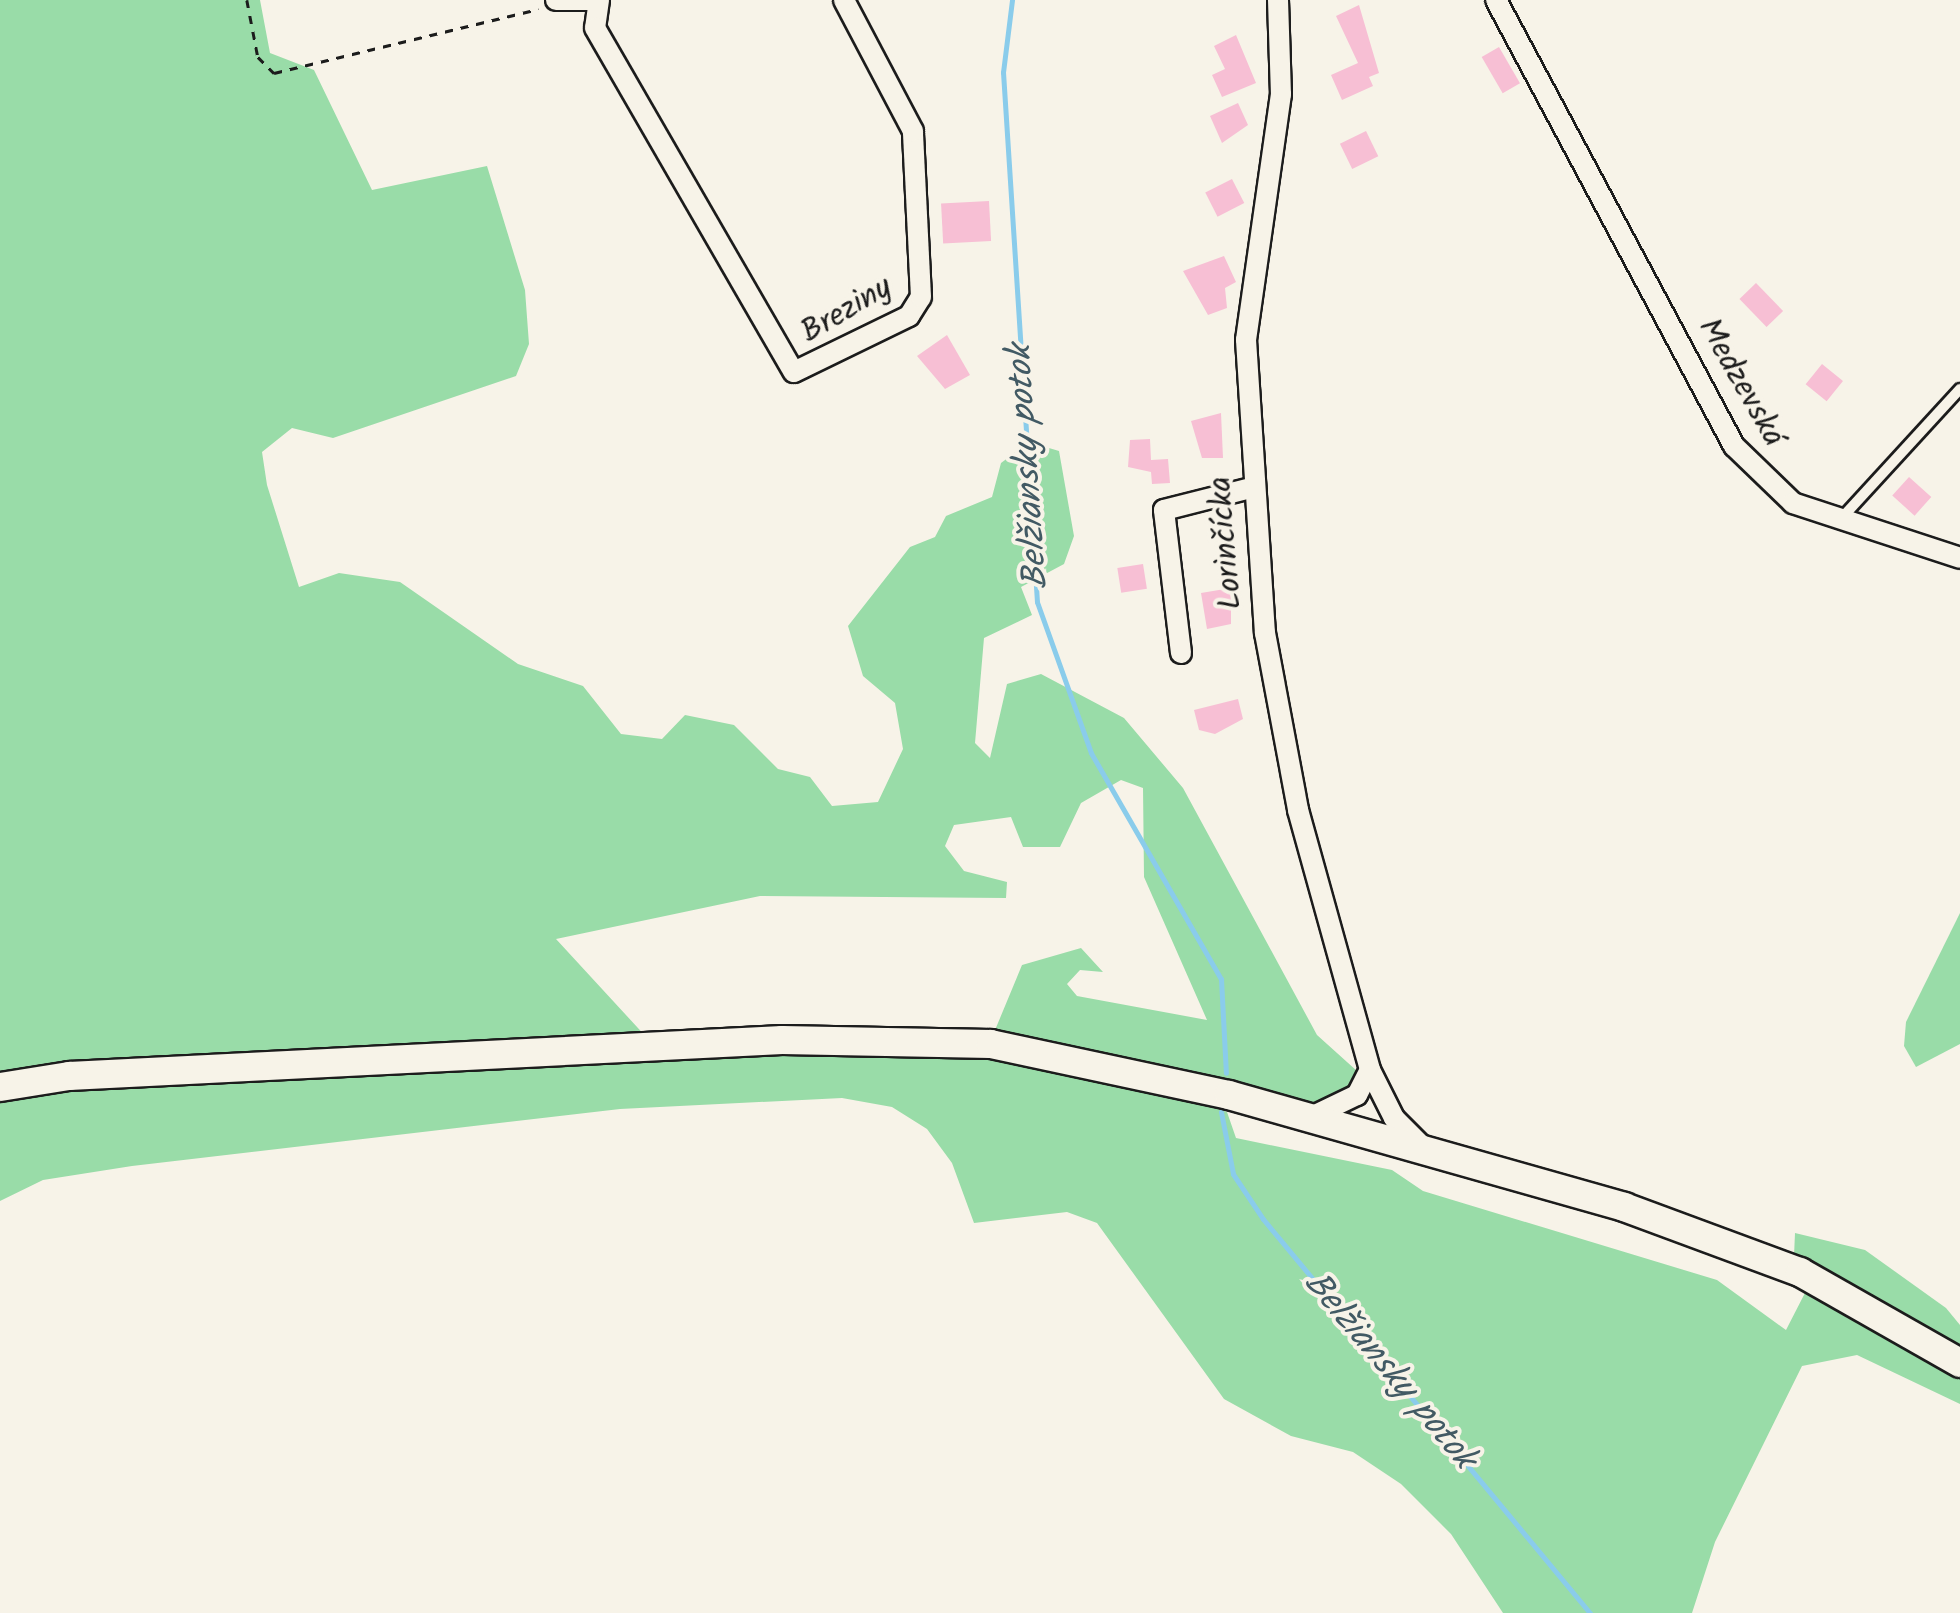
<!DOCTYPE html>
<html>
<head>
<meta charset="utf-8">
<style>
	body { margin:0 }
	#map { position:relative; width:1960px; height:1613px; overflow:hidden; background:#f7f3e8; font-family:Kalam,sans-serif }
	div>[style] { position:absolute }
	.green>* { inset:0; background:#99dca8 }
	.stream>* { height:5px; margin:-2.5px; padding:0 2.5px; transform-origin:2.5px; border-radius:2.5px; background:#8acceb }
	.building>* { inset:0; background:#f7bfd4; transform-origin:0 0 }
	.path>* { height:2.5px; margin-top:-1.25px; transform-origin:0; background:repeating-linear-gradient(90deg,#1c1c1c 0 8px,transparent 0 16px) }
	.roads { filter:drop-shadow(2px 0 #1c1c1c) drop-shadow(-2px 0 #1c1c1c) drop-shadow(0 2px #1c1c1c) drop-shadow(0 -2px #1c1c1c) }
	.lane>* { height:10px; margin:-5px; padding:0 5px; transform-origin:5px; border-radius:5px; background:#f7f3e8 }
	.street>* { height:20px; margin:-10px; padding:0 10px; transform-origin:10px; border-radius:10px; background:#f7f3e8 }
	.secondary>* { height:28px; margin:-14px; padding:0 14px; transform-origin:14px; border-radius:14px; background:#f7f3e8 }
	span { translate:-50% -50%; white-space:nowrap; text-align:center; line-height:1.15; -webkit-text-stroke:8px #f7f3e8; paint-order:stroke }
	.street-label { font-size:32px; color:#1c1c1c }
	.water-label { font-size:35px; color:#425a64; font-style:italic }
</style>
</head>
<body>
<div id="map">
	<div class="green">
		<div style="clip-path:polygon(0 0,260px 0,270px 53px,314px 70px,372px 190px,487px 166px,525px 290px,529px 344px,516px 376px,333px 438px,292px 428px,262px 452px,267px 485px,299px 587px,339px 573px,400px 582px,518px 664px,583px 686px,621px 734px,662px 739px,685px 715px,734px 725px,778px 769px,810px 777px,832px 806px,878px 802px,903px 749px,895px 703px,863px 676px,848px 626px,910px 547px,935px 537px,946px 516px,992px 497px,1001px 463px,1029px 442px,1059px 451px,1074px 536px,1064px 564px,1021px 587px,1032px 615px,984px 638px,975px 743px,990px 758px,1007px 684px,1041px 674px,1124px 718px,1183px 788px,1317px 1035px,1357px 1071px,1355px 1088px,1310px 1110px,993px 1035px,1022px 965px,1081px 948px,1103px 972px,1080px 970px,1067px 984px,1077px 996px,1207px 1020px,1144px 877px,1143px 788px,1121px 780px,1081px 803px,1060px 847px,1023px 847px,1011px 817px,954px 825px,945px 846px,964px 871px,1007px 882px,1006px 898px,760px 896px,556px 939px,649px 1040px,0 1081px)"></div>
		<div style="clip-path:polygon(1960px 913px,1960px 1044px,1916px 1067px,1904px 1046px,1906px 1022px)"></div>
		<div style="clip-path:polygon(876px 1048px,1038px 1061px,1169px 1091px,1227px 1112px,1236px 1138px,1392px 1170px,1423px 1191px,1717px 1280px,1786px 1330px,1806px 1291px,1960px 1378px,1960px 1404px,1857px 1355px,1802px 1366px,1715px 1542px,1692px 1613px,1503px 1613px,1451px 1534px,1401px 1484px,1353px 1452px,1291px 1436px,1224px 1399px,1097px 1223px,1067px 1212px,974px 1223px,952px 1163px,927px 1129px,892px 1107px,842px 1098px,620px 1109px,132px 1166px,43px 1180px,0 1201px,0 1101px,51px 1091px)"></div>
		<div style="clip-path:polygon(1795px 1233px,1865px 1250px,1946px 1308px,1960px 1325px,1960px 1354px,1794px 1256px)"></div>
	</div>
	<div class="stream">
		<div style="left:1012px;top:0;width:73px;rotate:97.1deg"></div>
		<div style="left:1003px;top:72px;width:531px;rotate:86.33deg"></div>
		<div style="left:1037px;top:602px;width:160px;rotate:70.3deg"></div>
		<div style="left:1091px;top:753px;width:261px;rotate:60.1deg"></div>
		<div style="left:1221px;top:979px;width:94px;rotate:87deg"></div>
		<div style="left:1221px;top:1112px;width:63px;rotate:79deg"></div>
		<div style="left:1233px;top:1174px;width:54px;rotate:56.3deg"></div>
		<div style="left:1263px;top:1219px;width:512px;rotate:50.31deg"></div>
	</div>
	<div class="building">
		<div style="clip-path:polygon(1359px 5px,1379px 73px,1369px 77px,1373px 86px,1342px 100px,1331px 75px,1358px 63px,1336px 16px)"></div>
		<div style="clip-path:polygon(1236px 35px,1256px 83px,1222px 97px,1212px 75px,1225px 69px,1214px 46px)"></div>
		<div style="left:1499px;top:47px;width:42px;height:20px;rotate:60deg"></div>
		<div style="clip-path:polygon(1238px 103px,1248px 125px,1222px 143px,1210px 116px)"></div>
		<div style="left:1366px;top:131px;width:28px;height:29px;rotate:64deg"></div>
		<div style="left:1232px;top:179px;width:27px;height:30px;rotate:63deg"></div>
		<div style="left:989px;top:201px;width:40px;height:48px;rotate:87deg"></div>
		<div style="clip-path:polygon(1224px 256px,1236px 282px,1225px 288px,1227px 308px,1208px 315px,1183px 271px)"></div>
		<div style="left:1756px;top:283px;width:39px;height:23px;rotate:46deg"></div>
		<div style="clip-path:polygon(947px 335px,970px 375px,945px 389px,917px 356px)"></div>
		<div style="left:1822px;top:364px;width:27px;height:26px;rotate:39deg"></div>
		<div style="clip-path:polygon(1221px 413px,1223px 458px,1202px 458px,1191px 421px)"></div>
		<div style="clip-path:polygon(1150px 439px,1151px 460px,1168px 459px,1170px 483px,1152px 484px,1151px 472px,1128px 467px,1130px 440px)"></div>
		<div style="left:1909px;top:477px;width:30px;height:25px;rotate:42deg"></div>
		<div style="left:1143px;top:564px;width:25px;height:26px;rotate:81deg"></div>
		<div style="clip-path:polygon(1231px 588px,1231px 624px,1207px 629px,1201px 593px)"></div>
		<div style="clip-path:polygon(1238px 699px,1243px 719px,1215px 734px,1199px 730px,1194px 710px)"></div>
	</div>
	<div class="path">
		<div style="left:247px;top:0;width:58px;rotate:79.1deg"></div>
		<div style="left:258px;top:57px;width:23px;rotate:45deg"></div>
		<div style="left:274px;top:73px;width:272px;rotate:-13.6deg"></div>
	</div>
	<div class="roads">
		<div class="lane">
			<div style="left:1839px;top:521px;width:179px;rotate:-47.5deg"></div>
		</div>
		<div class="street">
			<div style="left:556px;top:0;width:34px"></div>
			<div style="left:599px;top:0;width:28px;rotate:98deg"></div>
			<div style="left:595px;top:28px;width:397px;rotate:60deg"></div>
			<div style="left:794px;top:372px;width:128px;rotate:-26deg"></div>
			<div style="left:909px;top:316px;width:22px;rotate:-58deg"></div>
			<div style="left:921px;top:297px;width:166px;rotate:-92.8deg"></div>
			<div style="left:913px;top:131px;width:148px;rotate:-117.8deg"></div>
			<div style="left:1278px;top:0;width:94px;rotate:88.2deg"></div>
			<div style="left:1281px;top:94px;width:248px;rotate:98.1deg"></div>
			<div style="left:1246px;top:340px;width:294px;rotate:86.3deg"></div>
			<div style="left:1265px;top:633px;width:180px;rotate:79.4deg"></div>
			<div style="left:1298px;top:810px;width:270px;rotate:74.5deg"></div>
			<div style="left:1370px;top:1070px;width:54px;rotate:63.4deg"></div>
			<div style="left:1394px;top:1118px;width:42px;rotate:45deg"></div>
			<div style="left:1496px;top:0;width:506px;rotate:61.91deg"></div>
			<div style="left:1734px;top:446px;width:82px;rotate:44deg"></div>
			<div style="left:1793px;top:503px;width:176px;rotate:18.2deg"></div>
			<div style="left:1181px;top:653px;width:144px;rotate:-96.8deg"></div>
			<div style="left:1164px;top:510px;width:90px;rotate:-14.2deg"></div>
			<div style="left:1309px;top:1118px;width:53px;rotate:-25.6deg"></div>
			<div style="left:1357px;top:1095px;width:28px;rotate:-63deg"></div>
		</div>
		<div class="secondary">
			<div style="left:0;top:1087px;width:70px;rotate:-9.1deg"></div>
			<div style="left:69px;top:1076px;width:714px;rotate:-2.89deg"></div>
			<div style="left:782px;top:1040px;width:209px;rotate:1.1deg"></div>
			<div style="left:991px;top:1044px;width:243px;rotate:12.1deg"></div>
			<div style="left:1229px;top:1095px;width:411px;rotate:15.8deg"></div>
			<div style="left:1624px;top:1207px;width:188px;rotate:20.3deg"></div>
			<div style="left:1800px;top:1272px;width:184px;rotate:29.6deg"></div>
		</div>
	</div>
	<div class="street-label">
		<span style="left:847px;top:311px;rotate:-31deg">Breziny</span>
		<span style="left:1740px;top:383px;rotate:60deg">Medzevská</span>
		<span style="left:1227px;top:543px;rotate:-95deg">Lorinčícka</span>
	</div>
	<div class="water-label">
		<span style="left:1029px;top:467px;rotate:-94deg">Belžiansky potok</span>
		<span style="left:1389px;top:1371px;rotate:50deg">Belžiansky potok</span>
	</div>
</div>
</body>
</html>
